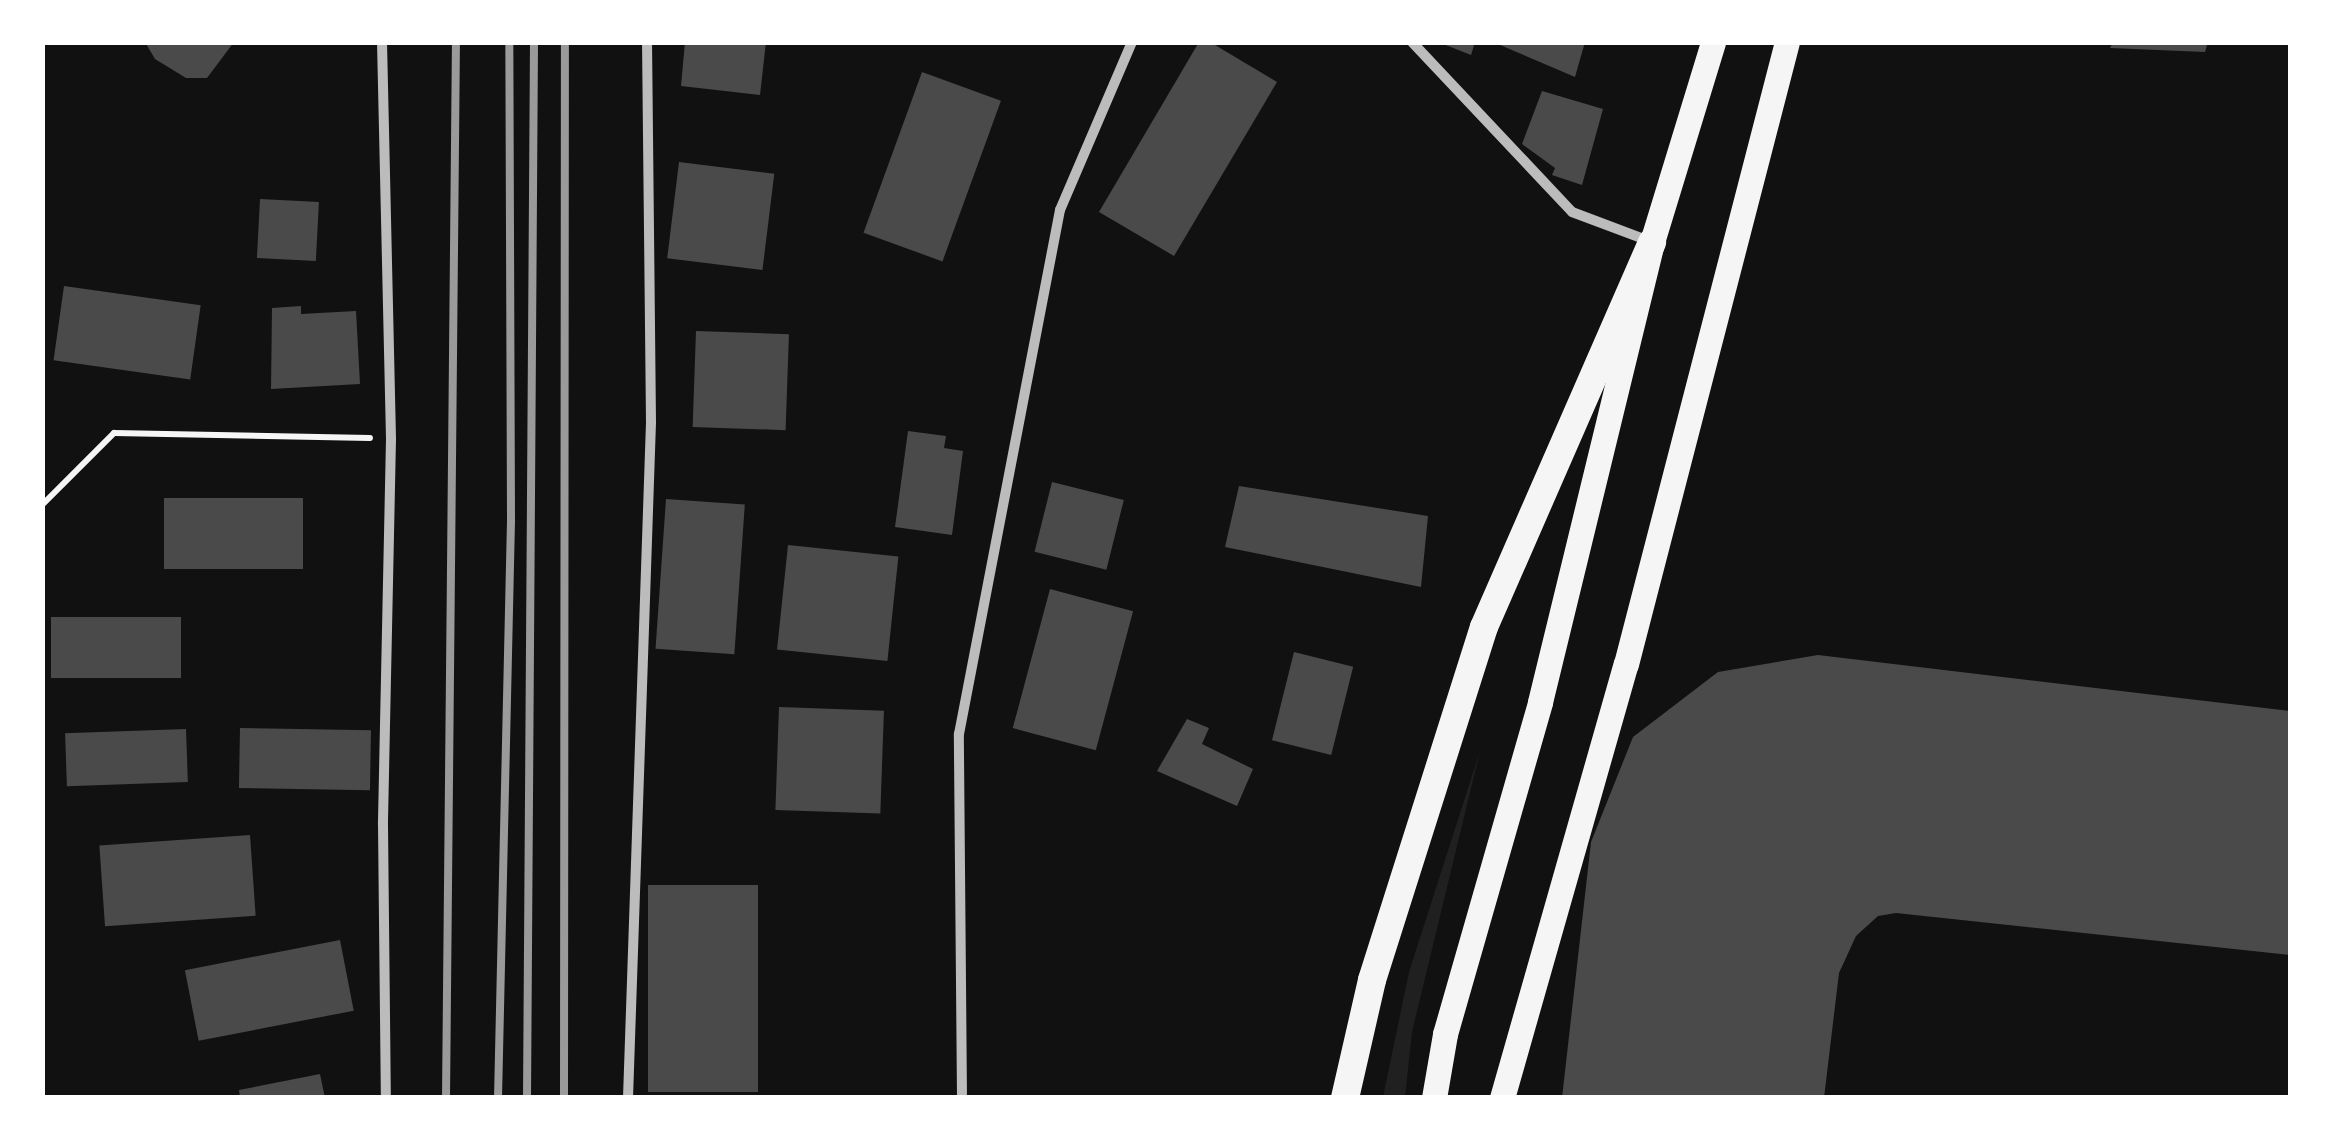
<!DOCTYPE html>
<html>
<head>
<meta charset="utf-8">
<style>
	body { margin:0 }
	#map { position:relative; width:2333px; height:1140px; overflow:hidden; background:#111; font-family:Literata,serif }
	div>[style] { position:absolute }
	.green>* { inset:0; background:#202020 }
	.building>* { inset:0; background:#4a4a4a; transform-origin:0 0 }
	.path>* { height:6px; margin:-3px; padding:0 3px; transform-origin:3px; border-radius:3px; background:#f5f5f5 }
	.minor>* { height:10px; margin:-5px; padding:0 5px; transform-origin:5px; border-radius:5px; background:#bcbcbc }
	.primary>* { height:25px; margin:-12.5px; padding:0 12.5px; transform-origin:12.5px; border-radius:12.5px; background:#f5f5f5 }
	.trunk>* { height:28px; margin:-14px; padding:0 14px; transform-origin:14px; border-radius:14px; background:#f5f5f5 }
	.rail>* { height:8px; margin:-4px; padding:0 4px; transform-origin:4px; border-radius:4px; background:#9a9a9a }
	span { translate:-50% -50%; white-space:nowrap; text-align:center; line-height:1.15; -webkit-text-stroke:10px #fff; paint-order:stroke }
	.frame { position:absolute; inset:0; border:45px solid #fff; pointer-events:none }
</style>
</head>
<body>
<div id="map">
	<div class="green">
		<div style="clip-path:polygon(1480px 751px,1412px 1032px,1405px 1097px,1383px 1097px,1409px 972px)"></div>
	</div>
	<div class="building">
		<div style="clip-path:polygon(145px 42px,234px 42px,207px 78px,186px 78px,155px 59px)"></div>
		<div style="clip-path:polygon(685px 42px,766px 42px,760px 95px,681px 86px)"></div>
		<div style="clip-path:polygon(1199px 42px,1210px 42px,1277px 82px,1174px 256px,1099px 212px)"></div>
		<div style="clip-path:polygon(1438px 42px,1475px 42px,1471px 55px)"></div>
		<div style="clip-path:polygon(1493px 42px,1585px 42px,1575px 77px)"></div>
		<div style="clip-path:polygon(2113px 42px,2208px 42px,2205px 52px,2110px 48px)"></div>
		<div style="left:922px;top:72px;width:84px;height:171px;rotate:20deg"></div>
		<div style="clip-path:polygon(1542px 91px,1603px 109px,1582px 185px,1552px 175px,1555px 168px,1522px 144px)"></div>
		<div style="left:679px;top:162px;width:96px;height:97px;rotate:7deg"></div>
		<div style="left:260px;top:199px;width:59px;height:59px;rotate:3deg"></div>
		<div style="left:64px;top:286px;width:138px;height:75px;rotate:8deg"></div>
		<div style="clip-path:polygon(301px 306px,301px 314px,356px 311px,360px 384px,271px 389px,272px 308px)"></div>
		<div style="left:696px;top:331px;width:93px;height:96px;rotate:2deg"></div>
		<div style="clip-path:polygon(908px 431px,946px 436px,944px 448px,963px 451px,952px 535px,895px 527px)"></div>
		<div style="left:1052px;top:482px;width:74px;height:72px;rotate:14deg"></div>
		<div style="clip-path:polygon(1239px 486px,1428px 516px,1421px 587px,1225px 547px)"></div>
		<div style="left:164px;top:498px;width:139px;height:71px"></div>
		<div style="left:666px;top:499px;width:79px;height:150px;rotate:4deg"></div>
		<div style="left:788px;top:545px;width:111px;height:105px;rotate:6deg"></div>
		<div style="left:1050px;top:589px;width:86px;height:144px;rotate:15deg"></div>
		<div style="left:181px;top:617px;width:61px;height:130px;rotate:90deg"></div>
		<div style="left:1294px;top:652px;width:61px;height:91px;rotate:14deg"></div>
		<div style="clip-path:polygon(1818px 655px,2290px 711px,2290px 955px,1896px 913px,1878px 916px,1856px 936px,1839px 973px,1824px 1098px,1562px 1098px,1591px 842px,1633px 737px,1718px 672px)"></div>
		<div style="left:779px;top:707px;width:105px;height:103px;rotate:2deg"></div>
		<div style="clip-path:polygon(1187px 719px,1209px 728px,1202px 744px,1253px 769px,1237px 806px,1157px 771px)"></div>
		<div style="left:240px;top:728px;width:131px;height:60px;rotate:1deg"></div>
		<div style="left:186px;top:729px;width:53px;height:121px;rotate:88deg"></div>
		<div style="left:250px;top:835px;width:81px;height:151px;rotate:86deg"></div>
		<div style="left:648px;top:885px;width:110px;height:207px"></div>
		<div style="left:340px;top:940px;width:72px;height:158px;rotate:79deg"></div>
		<div style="clip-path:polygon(320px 1074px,325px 1098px,240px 1098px,239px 1090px)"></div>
	</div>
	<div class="path">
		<div style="left:42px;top:505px;width:102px;rotate:-45deg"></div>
		<div style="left:114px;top:433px;width:256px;rotate:1.1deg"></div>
	</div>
	<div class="minor">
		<div style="left:382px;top:42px;width:397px;rotate:88.7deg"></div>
		<div style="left:391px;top:439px;width:386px;rotate:91.2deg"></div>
		<div style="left:383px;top:825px;width:273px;rotate:89.4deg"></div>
		<div style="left:1412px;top:42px;width:233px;rotate:46.7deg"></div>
		<div style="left:1572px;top:212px;width:85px;rotate:20.6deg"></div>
		<div style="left:628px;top:1098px;width:676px;rotate:-88.05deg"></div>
		<div style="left:651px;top:422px;width:380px;rotate:-90.6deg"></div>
		<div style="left:962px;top:1098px;width:364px;rotate:-90.5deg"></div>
		<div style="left:959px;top:734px;width:534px;rotate:-79.09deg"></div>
		<div style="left:1060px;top:210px;width:183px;rotate:-66.8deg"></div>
	</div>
	<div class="primary">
		<div style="left:1434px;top:1098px;width:65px;rotate:-80.2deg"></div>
		<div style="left:1445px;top:1034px;width:345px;rotate:-74deg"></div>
		<div style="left:1540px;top:702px;width:473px;rotate:-76.3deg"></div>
		<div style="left:1652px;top:242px;width:209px;rotate:-73deg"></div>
		<div style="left:1502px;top:1098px;width:451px;rotate:-74.1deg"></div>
		<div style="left:1626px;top:664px;width:642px;rotate:-75.49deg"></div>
	</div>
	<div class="trunk">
		<div style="left:1345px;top:1098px;width:121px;rotate:-77.1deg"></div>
		<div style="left:1372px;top:980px;width:370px;rotate:-72.4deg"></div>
		<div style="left:1484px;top:627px;width:420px;rotate:-66.4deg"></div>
	</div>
	<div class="rail">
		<div style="left:446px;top:1098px;width:1056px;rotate:-89.46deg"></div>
		<div style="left:498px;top:1098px;width:577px;rotate:-88.71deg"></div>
		<div style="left:511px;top:521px;width:479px;rotate:-90.2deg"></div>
		<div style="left:527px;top:1098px;width:1056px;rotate:-89.62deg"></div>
		<div style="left:564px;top:1098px;width:1056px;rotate:-89.95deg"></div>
	</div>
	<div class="frame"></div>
</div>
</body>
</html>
